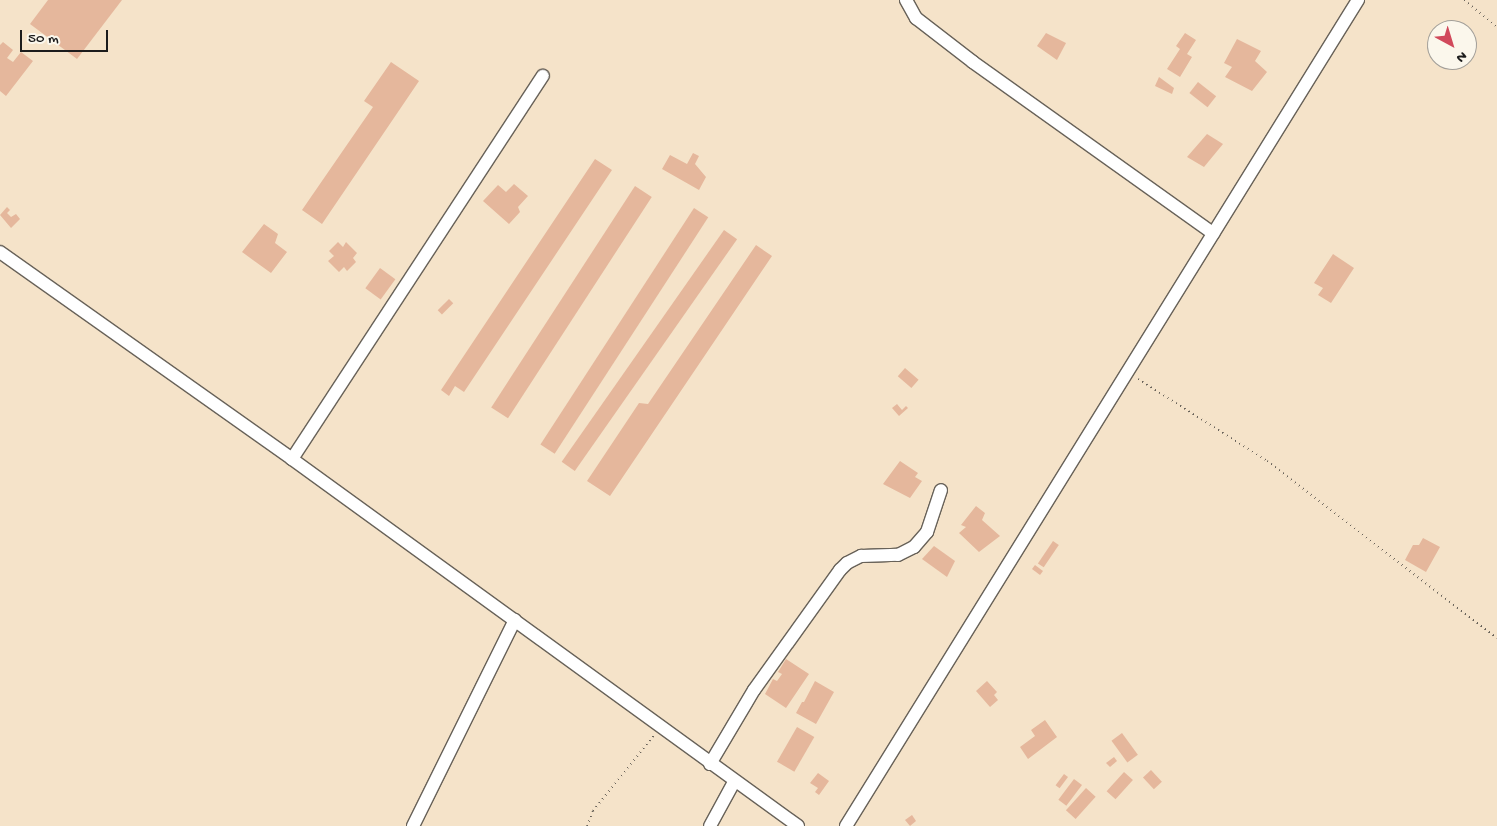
<!DOCTYPE html>
<html>
<head>
<meta charset="utf-8">
<style>
	body { margin:0 }
	#map { position:relative; width:1497px; height:826px; overflow:hidden; background:#f5e3c9; font-family:"Gochi Hand",sans-serif }
	div>[style] { position:absolute }
	.building>* { inset:0; background:#e5b79c; transform-origin:0 0 }
	.path>* { height:2px; margin-top:-1px; transform-origin:0; background:repeating-linear-gradient(90deg,#686259 0 1px,transparent 0 5px) }
	.roads { filter:drop-shadow(1px 0 #686259) drop-shadow(-1px 0 #686259) drop-shadow(0 1px #686259) drop-shadow(0 -1px #686259) }
	.street>* { height:12px; margin:-6px; padding:0 6px; transform-origin:6px; border-radius:6px; background:#fff }
	span { translate:-50% -50%; white-space:nowrap; text-align:center; line-height:1.15; -webkit-text-stroke:4px #fbf7ec; paint-order:stroke }
	.north { position:absolute; left:1427px; top:20px; width:50px; height:50px; box-sizing:border-box; background:#fbf7ec; border:1px solid #a29f99; border-radius:50%; rotate:141deg; font-size:14px; font-weight:700; line-height:20px; text-align:center; color:#1c1c1c }
	.north::after { content:''; display:block; margin:auto; width:18px; height:22px; background:#d1495b; clip-path:polygon(50% 0,100% 100%,50% 72%,0 100%) }
	.scale { position:absolute; left:20px; top:30px; width:88px; height:22px; box-sizing:border-box; border:2px solid #1c1c1c; border-top:0; padding-left:6px; font-size:15px; line-height:18px; white-space:nowrap; color:#1c1c1c; -webkit-text-stroke:4px #fbf7ec; paint-order:stroke }
</style>
</head>
<body>
<div id="map">
	<div class="building">
		<div style="clip-path:polygon(48px 0,122px 0,77px 59px,30px 24px)"></div>
		<div style="clip-path:polygon(1046px 33px,1066px 43px,1057px 60px,1037px 46px)"></div>
		<div style="clip-path:polygon(1185px 33px,1196px 40px,1187px 54px,1192px 57px,1180px 77px,1167px 69px,1180px 49px,1176px 46px)"></div>
		<div style="clip-path:polygon(1237px 39px,1261px 51px,1255px 61px,1267px 72px,1252px 91px,1225px 77px,1232px 67px,1224px 63px)"></div>
		<div style="clip-path:polygon(3px 42px,13px 50px,7px 58px,13px 62px,21px 52px,33px 61px,6px 96px,0 91px,0 45px)"></div>
		<div style="clip-path:polygon(391px 62px,419px 81px,322px 224px,302px 210px,373px 107px,364px 101px)"></div>
		<div style="clip-path:polygon(1159px 77px,1174px 88px,1172px 94px,1155px 86px)"></div>
		<div style="left:1198px;top:82px;width:23px;height:14px;rotate:38deg"></div>
		<div style="clip-path:polygon(1207px 134px,1223px 144px,1204px 167px,1187px 157px)"></div>
		<div style="clip-path:polygon(693px 153px,699px 156px,695px 164px,706px 177px,699px 190px,662px 169px,670px 155px,687px 164px)"></div>
		<div style="clip-path:polygon(595px 159px,612px 170px,464px 392px,455px 386px,449px 396px,441px 390px)"></div>
		<div style="clip-path:polygon(514px 184px,528px 196px,518px 207px,520px 212px,509px 224px,483px 201px,498px 185px,506px 192px)"></div>
		<div style="left:635px;top:186px;width:20px;height:264px;rotate:33deg"></div>
		<div style="clip-path:polygon(7px 207px,10px 210px,7px 213px,11px 217px,16px 214px,20px 219px,11px 228px,0 215px)"></div>
		<div style="left:694px;top:208px;width:17px;height:282px;rotate:33deg"></div>
		<div style="clip-path:polygon(264px 224px,278px 234px,275px 243px,287px 252px,271px 273px,242px 252px)"></div>
		<div style="left:724px;top:230px;width:16px;height:283px;rotate:35deg"></div>
		<div style="clip-path:polygon(338px 242px,343px 247px,346px 242px,357px 253px,353px 258px,356px 262px,347px 271px,344px 267px,339px 272px,328px 261px,334px 256px,329px 251px)"></div>
		<div style="clip-path:polygon(756px 245px,772px 256px,610px 496px,587px 481px,639px 403px,648px 404px)"></div>
		<div style="clip-path:polygon(1333px 254px,1354px 268px,1331px 303px,1318px 295px,1323px 288px,1314px 283px)"></div>
		<div style="left:380px;top:268px;width:19px;height:25px;rotate:36deg"></div>
		<div style="left:449px;top:299px;width:6px;height:16px;rotate:45deg"></div>
		<div style="left:905px;top:368px;width:18px;height:11px;rotate:41deg"></div>
		<div style="clip-path:polygon(897px 404px,902px 410px,906px 406px,908px 408px,899px 416px,892px 408px)"></div>
		<div style="clip-path:polygon(900px 461px,918px 473px,915px 477px,922px 481px,910px 498px,883px 484px)"></div>
		<div style="clip-path:polygon(976px 506px,985px 513px,982px 520px,1000px 536px,979px 552px,959px 533px,966px 527px,961px 525px)"></div>
		<div style="clip-path:polygon(1423px 538px,1440px 547px,1426px 572px,1405px 560px,1413px 545px,1419px 545px)"></div>
		<div style="left:1053px;top:541px;width:7px;height:27px;rotate:34deg"></div>
		<div style="clip-path:polygon(934px 546px,955px 561px,947px 577px,922px 559px)"></div>
		<div style="left:1035px;top:565px;width:10px;height:5px;rotate:37deg"></div>
		<div style="clip-path:polygon(786px 659px,809px 674px,786px 708px,765px 694px,773px 679px,777px 681px,782px 674px,778px 672px)"></div>
		<div style="clip-path:polygon(815px 681px,834px 692px,816px 724px,796px 713px,802px 702px,804px 702px)"></div>
		<div style="clip-path:polygon(987px 681px,997px 692px,994px 695px,998px 700px,990px 707px,976px 691px)"></div>
		<div style="clip-path:polygon(1045px 720px,1057px 737px,1028px 759px,1020px 747px,1035px 736px,1031px 730px)"></div>
		<div style="left:797px;top:727px;width:20px;height:40px;rotate:30deg"></div>
		<div style="left:1122px;top:733px;width:27px;height:13px;rotate:54deg"></div>
		<div style="clip-path:polygon(1114px 757px,1117px 761px,1110px 767px,1106px 763px)"></div>
		<div style="left:1151px;top:770px;width:16px;height:11px;rotate:47deg"></div>
		<div style="left:1124px;top:772px;width:12px;height:26px;rotate:42deg"></div>
		<div style="clip-path:polygon(818px 773px,829px 781px,819px 795px,815px 792px,818px 788px,810px 783px)"></div>
		<div style="left:1064px;top:774px;width:5px;height:14px;rotate:37deg"></div>
		<div style="left:1074px;top:779px;width:10px;height:26px;rotate:37deg"></div>
		<div style="left:1086px;top:788px;width:13px;height:30px;rotate:42deg"></div>
		<div style="clip-path:polygon(912px 815px,916px 821px,910px 826px,905px 820px)"></div>
	</div>
	<div class="path">
		<div style="left:1464px;top:0;width:43px;rotate:39.3deg"></div>
		<div style="left:1138px;top:379px;width:153px;rotate:32.4deg"></div>
		<div style="left:1267px;top:461px;width:290px;rotate:37.6deg"></div>
		<div style="left:587px;top:826px;width:16px;rotate:-68deg"></div>
		<div style="left:593px;top:811px;width:97px;rotate:-51.2deg"></div>
	</div>
	<div class="roads">
		<div class="street">
			<div style="left:906px;top:0;width:21px;rotate:61deg"></div>
			<div style="left:916px;top:18px;width:72px;rotate:37.7deg"></div>
			<div style="left:973px;top:62px;width:295px;rotate:35.5deg"></div>
			<div style="left:0;top:252px;width:358px;rotate:35.3deg"></div>
			<div style="left:292px;top:459px;width:625px;rotate:35.95deg"></div>
			<div style="left:292px;top:459px;width:458px;rotate:-56.8deg"></div>
			<div style="left:710px;top:764px;width:86px;rotate:-59.3deg"></div>
			<div style="left:754px;top:690px;width:148px;rotate:-54.4deg"></div>
			<div style="left:840px;top:570px;width:10px;rotate:-45deg"></div>
			<div style="left:847px;top:563px;width:16px;rotate:-27deg"></div>
			<div style="left:861px;top:556px;width:37px;rotate:-2deg"></div>
			<div style="left:898px;top:555px;width:18px;rotate:-27deg"></div>
			<div style="left:914px;top:547px;width:20px;rotate:-49deg"></div>
			<div style="left:927px;top:532px;width:44px;rotate:-71.6deg"></div>
			<div style="left:413px;top:826px;width:230px;rotate:-63.7deg"></div>
			<div style="left:710px;top:826px;width:50px;rotate:-61.4deg"></div>
			<div style="left:846px;top:826px;width:972px;rotate:-58.21deg"></div>
		</div>
	</div>
	<div class="north">N</div>
	<div class="scale">50 m</div>
</div>
</body>
</html>
